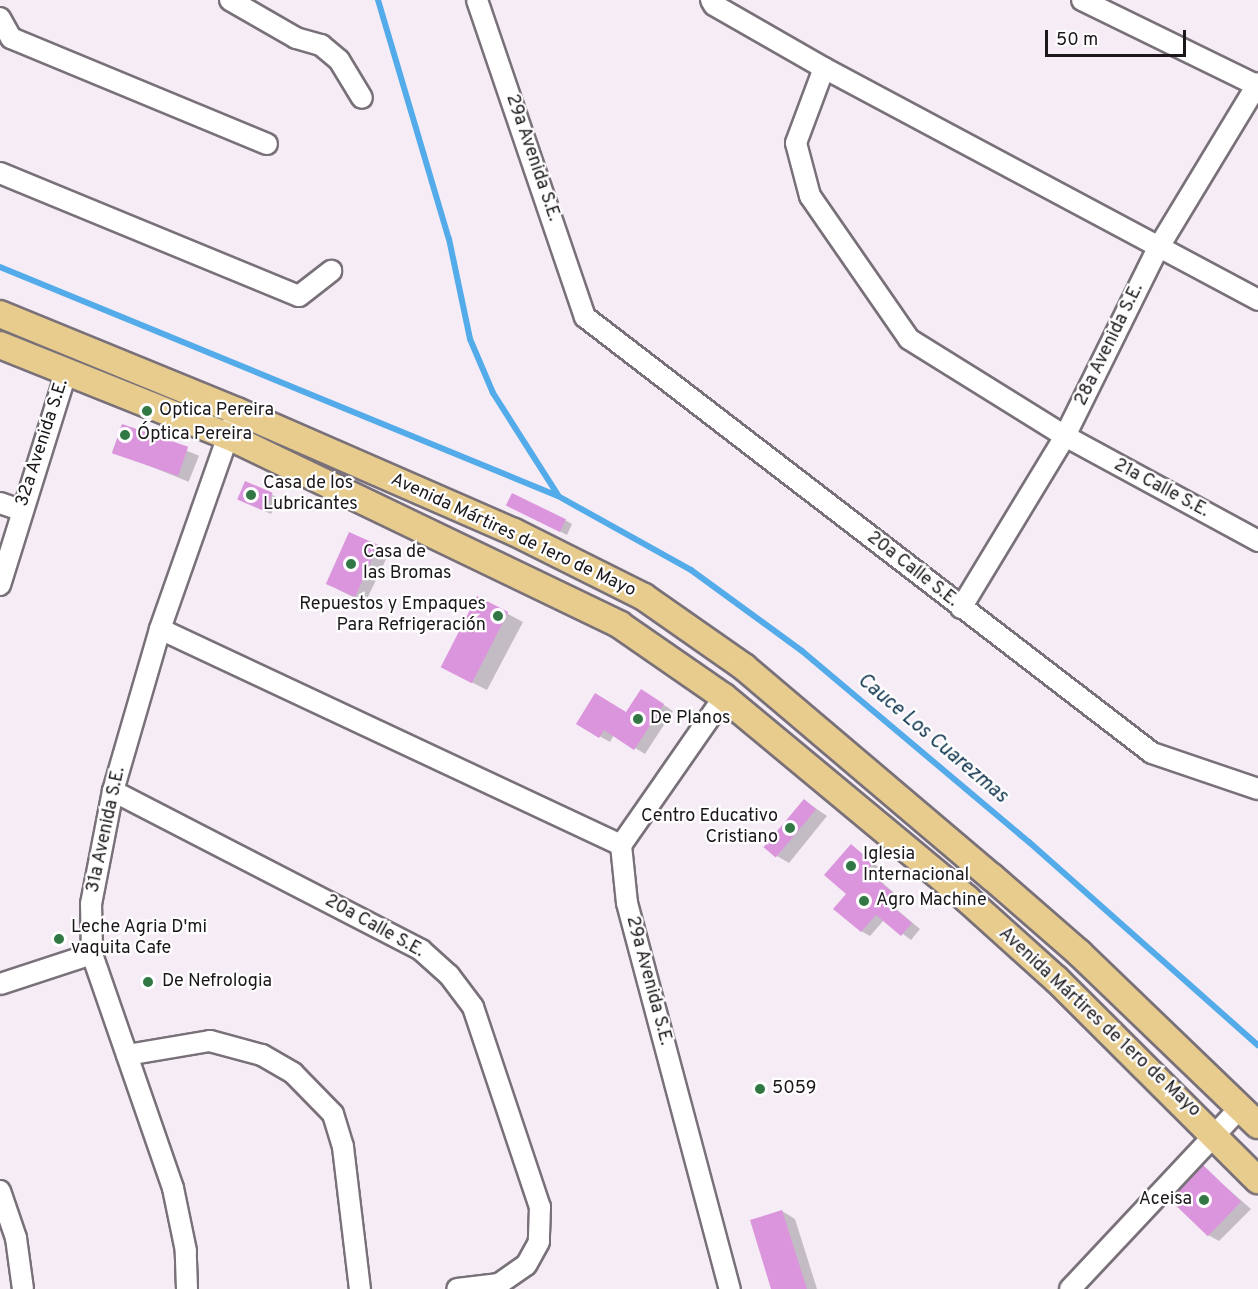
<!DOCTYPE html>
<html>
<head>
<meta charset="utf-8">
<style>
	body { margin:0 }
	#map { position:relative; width:1258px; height:1289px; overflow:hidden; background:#f6ecf6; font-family:Overpass,sans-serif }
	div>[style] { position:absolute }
	.shadow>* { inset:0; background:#0003; transform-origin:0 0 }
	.stream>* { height:6px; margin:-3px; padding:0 3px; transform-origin:3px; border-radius:3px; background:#53abe9 }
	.building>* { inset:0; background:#db95dd; transform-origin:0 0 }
	.roads { filter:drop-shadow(2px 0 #797179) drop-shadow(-2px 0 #797179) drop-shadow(0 2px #797179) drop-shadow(0 -2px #797179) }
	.minor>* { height:20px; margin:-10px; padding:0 10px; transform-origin:10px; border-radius:10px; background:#fff }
	.major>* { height:26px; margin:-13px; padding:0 13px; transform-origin:13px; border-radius:13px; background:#e8cc8d }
	.dots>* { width:16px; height:16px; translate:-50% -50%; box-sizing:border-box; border:3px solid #fff; border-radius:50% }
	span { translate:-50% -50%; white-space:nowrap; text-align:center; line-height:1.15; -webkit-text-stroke:4.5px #fff; paint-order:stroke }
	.street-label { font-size:18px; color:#1b171b }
	.poi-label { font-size:18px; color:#1b171b }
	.left { translate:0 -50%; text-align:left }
	.right { translate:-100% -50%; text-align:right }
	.water-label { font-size:20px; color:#0f344e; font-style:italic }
	.scale { position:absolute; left:1045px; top:30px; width:141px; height:27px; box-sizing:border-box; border:3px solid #1b171b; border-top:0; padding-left:8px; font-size:18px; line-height:21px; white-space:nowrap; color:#1b171b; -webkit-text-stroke:4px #fff; paint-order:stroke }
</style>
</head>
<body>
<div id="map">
	<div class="shadow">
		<div style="left:123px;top:425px;width:82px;height:28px;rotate:22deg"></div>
		<div style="clip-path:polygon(246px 483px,279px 498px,271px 514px,244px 502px)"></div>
		<div style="clip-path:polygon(515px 509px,565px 520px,572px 524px,567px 535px)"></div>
		<div style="clip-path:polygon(350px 534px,389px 553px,365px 603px,337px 589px)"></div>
		<div style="clip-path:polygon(478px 598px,523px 622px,487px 690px,457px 675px)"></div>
		<div style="clip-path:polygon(652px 697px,673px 711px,645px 754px,614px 735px,610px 742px,578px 724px,627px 714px)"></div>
		<div style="clip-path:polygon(805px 801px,827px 816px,789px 863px,777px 856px)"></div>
		<div style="clip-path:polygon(852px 846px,881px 869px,875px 876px,902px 900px,895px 908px,920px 929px,911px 940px,884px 920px,870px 936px,861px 931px,848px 894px)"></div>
		<div style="clip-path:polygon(1203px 1167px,1251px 1209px,1219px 1241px,1208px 1235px)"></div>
		<div style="clip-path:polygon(782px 1211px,795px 1219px,817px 1289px,773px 1289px)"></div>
	</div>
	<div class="stream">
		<div style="left:378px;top:0;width:249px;rotate:73.5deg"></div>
		<div style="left:449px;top:239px;width:102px;rotate:78.1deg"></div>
		<div style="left:470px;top:339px;width:59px;rotate:66.9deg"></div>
		<div style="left:493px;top:393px;width:121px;rotate:57.5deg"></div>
		<div style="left:0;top:267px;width:603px;rotate:22.31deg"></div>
		<div style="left:558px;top:496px;width:152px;rotate:29.1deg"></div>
		<div style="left:691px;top:570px;width:137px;rotate:36.1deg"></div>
		<div style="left:802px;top:651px;width:297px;rotate:40.1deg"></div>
		<div style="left:1029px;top:842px;width:306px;rotate:41.6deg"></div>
	</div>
	<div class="building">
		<div style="left:122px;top:424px;width:70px;height:31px;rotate:19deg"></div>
		<div style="left:245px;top:481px;width:30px;height:20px;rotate:23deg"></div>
		<div style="left:512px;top:493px;width:60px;height:14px;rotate:26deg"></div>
		<div style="left:349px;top:532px;width:32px;height:57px;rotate:24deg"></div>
		<div style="left:477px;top:596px;width:35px;height:80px;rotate:27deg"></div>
		<div style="clip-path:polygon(641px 689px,664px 704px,634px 750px,604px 730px,599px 738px,576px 724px,595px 693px,626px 712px)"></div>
		<div style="left:804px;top:799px;width:16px;height:63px;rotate:40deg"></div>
		<div style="clip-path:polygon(851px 844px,873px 863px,867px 870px,894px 894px,887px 902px,912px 923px,901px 936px,876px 915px,861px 932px,833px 909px,846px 894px,824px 875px)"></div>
		<div style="left:1203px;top:1165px;width:53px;height:48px;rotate:44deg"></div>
		<div style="clip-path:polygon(782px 1210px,807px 1289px,771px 1289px,750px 1220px)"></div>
	</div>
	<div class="roads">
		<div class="minor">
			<div style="left:230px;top:0;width:76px;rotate:29.9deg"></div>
			<div style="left:296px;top:38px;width:26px;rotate:16deg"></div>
			<div style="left:321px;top:45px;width:23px;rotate:40deg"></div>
			<div style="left:339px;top:60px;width:44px;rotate:58.8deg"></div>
			<div style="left:477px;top:0;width:335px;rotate:71.2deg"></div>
			<div style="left:585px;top:317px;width:715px;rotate:37.56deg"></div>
			<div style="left:1152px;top:753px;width:112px;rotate:18.8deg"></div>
			<div style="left:711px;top:0;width:6px;rotate:59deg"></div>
			<div style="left:714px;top:5px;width:127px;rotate:29.8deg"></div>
			<div style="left:824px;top:68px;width:492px;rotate:28.1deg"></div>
			<div style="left:1082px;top:0;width:196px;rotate:26deg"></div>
			<div style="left:0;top:18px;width:23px;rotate:61deg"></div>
			<div style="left:11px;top:38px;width:277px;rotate:22.5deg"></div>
			<div style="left:824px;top:68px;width:80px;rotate:110.5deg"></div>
			<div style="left:796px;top:143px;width:55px;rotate:75.2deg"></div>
			<div style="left:810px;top:196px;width:174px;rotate:55.3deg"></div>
			<div style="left:909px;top:339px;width:184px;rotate:31.9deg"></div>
			<div style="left:1065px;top:436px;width:220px;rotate:28.5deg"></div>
			<div style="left:0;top:173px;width:323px;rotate:22.4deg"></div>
			<div style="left:299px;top:296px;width:41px;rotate:-38deg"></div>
			<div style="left:0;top:503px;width:21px;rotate:19deg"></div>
			<div style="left:0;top:585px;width:225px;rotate:-72.7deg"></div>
			<div style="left:961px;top:608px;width:201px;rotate:-58.8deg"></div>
			<div style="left:1065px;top:436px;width:208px;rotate:-63.7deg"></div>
			<div style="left:1157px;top:250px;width:195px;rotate:-58.8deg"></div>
			<div style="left:160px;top:629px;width:509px;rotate:25.11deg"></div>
			<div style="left:724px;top:697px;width:180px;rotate:124.8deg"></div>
			<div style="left:621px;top:845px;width:58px;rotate:84.1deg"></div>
			<div style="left:627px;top:903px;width:400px;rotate:75.1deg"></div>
			<div style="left:113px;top:791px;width:347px;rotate:27.3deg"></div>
			<div style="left:421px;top:950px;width:38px;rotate:42deg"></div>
			<div style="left:449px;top:975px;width:40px;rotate:53deg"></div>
			<div style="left:473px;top:1007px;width:211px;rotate:71.5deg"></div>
			<div style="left:540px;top:1207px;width:35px;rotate:92deg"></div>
			<div style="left:539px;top:1242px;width:26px;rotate:119deg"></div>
			<div style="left:526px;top:1265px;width:33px;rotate:145deg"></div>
			<div style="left:499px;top:1284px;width:42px;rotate:173.2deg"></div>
			<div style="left:0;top:984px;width:97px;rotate:-18.1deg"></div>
			<div style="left:127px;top:1055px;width:84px;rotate:-9.6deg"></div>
			<div style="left:210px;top:1041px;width:54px;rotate:15.1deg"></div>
			<div style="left:262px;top:1055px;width:36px;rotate:30deg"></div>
			<div style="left:293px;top:1073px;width:57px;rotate:45.7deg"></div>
			<div style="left:333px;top:1114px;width:34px;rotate:73deg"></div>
			<div style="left:343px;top:1147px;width:143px;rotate:83.2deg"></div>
			<div style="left:0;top:1191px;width:50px;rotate:71.2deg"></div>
			<div style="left:16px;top:1238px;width:51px;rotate:82.2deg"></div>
			<div style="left:187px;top:1289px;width:38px;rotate:-92deg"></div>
			<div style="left:186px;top:1251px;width:64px;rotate:-101.7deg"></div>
			<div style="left:173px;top:1188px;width:248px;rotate:-109.1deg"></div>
			<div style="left:92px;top:954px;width:50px;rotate:-91.1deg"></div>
			<div style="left:91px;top:904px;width:115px;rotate:-79deg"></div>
			<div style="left:113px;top:791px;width:169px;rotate:-73.8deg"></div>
			<div style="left:160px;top:629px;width:216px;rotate:-70.6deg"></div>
			<div style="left:1070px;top:1289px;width:250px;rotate:-46.8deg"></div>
		</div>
		<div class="major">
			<div style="left:0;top:314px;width:256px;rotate:22.3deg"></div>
			<div style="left:237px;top:411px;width:302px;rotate:23.6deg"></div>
			<div style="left:514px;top:532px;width:145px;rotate:26.6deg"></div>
			<div style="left:644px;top:597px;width:122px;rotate:35deg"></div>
			<div style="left:744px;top:667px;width:325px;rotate:40.3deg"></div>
			<div style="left:992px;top:877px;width:116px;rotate:41.1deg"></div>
			<div style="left:1079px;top:953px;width:248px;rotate:43.9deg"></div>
			<div style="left:0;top:345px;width:245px;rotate:21.8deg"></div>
			<div style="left:228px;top:436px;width:435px;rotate:25.7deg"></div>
			<div style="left:620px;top:625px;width:126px;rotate:34.7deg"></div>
			<div style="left:724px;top:697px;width:316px;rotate:39.7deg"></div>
			<div style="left:967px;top:899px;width:120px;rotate:42deg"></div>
			<div style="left:1056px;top:979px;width:285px;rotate:44.9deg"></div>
		</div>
	</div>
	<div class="dots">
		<div style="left:147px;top:411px;background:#317844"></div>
		<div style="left:125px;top:435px;background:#317844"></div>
		<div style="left:251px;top:495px;background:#317844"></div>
		<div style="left:351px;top:564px;background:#317844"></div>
		<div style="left:498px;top:616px;background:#317844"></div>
		<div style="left:638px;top:719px;background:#317844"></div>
		<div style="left:790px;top:828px;background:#317844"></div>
		<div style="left:851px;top:866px;background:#317844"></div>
		<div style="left:864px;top:901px;background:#317844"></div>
		<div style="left:59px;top:939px;background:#317844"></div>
		<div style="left:148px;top:982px;background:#317844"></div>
		<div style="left:760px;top:1089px;background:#317844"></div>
		<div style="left:1204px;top:1200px;background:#317844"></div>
	</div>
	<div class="street-label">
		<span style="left:532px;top:158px;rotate:71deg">29a Avenida S.E.</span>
		<span style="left:1110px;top:345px;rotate:-64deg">28a Avenida S.E.</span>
		<span style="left:43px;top:443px;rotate:-72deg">32a Avenida S.E.</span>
		<span style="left:1161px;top:489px;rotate:28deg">21a Calle S.E.</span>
		<span style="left:513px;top:536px;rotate:25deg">Avenida Mártires de 1ero de Mayo</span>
		<span style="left:912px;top:570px;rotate:38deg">20a Calle S.E.</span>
		<span style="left:107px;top:830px;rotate:-78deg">31a Avenida S.E.</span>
		<span style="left:374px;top:927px;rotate:29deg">20a Calle S.E.</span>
		<span style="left:648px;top:981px;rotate:75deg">29a Avenida S.E.</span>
		<span style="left:1099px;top:1023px;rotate:43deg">Avenida Mártires de 1ero de Mayo</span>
	</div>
	<div class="poi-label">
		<span class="left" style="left:159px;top:411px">Optica Pereira</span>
		<span class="left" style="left:137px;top:435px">Óptica Pereira</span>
		<span class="left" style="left:263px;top:495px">Casa de los<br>Lubricantes</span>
		<span class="left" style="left:363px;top:564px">Casa de<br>las Bromas</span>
		<span class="right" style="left:486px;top:616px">Repuestos y Empaques<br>Para Refrigeración</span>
		<span class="left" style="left:650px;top:719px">De Planos</span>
		<span class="right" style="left:778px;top:828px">Centro Educativo<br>Cristiano</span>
		<span class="left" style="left:863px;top:866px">Iglesia<br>Internacional</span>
		<span class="left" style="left:876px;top:901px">Agro Machine</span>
		<span class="left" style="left:71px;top:939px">Leche Agria D'mi<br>vaquita Cafe</span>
		<span class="left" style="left:162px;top:982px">De Nefrologia</span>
		<span class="left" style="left:772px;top:1089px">5059</span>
		<span class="right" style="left:1192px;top:1200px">Aceisa</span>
	</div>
	<div class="water-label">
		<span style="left:932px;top:739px;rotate:40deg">Cauce Los Cuarezmas</span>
	</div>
	<div class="scale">50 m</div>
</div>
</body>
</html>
